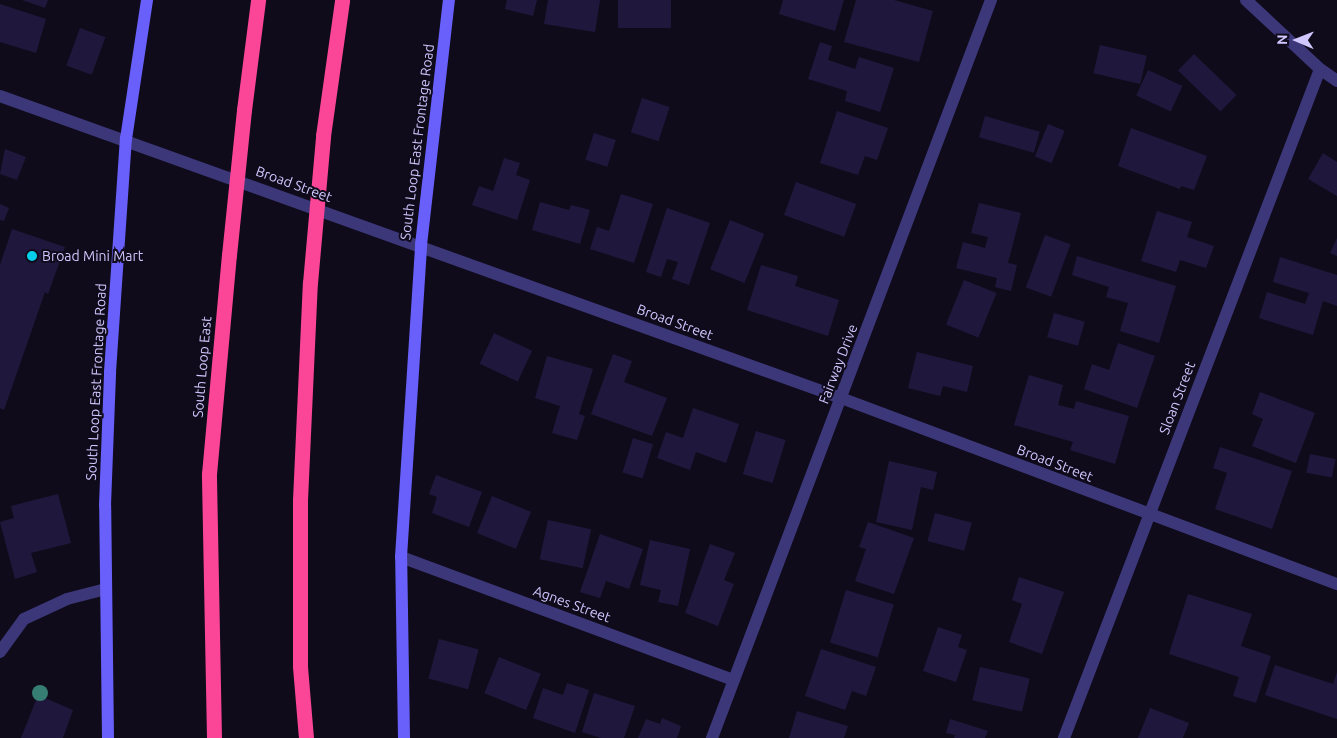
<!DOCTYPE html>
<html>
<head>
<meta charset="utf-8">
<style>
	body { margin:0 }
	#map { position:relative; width:1337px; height:738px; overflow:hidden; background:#0f0b1b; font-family:Ubuntu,sans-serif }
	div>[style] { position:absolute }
	.building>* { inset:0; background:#20183c; transform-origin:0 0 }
	.minor>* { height:12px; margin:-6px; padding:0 6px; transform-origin:6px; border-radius:6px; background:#3c3779 }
	.tertiary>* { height:12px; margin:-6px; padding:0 6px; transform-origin:6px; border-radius:6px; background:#3c3779 }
	.secondary>* { height:12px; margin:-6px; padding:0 6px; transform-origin:6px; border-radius:6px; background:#6960fb }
	.motorway>* { height:15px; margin:-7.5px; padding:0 7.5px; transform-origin:7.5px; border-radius:7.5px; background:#fb4597 }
	.motorway-bridge>* { height:15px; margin:-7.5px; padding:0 7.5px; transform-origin:7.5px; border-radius:7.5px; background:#fb4597 }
	.trees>* { width:16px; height:16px; margin:-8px; border-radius:50%; background:#367d74 }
	.dots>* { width:14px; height:14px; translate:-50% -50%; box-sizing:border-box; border:2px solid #0f0b1b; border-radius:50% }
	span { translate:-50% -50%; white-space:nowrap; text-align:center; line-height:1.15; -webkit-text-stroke:4px #0f0b1b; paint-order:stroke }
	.street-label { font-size:14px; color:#cfc7fe }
	.poi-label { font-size:14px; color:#cfc7fe }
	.left { translate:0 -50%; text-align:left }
	.north { position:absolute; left:1272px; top:15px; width:50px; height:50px; -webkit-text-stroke:4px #0f0b1b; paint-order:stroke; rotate:271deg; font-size:14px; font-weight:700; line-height:20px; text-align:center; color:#cfc7fe }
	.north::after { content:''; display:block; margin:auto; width:18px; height:22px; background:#cfc7fe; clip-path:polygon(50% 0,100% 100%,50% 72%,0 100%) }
</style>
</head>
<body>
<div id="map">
	<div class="building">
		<div style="clip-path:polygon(22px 0,48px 0,45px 8px)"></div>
		<div style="clip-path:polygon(507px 0,537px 0,533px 16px,505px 9px)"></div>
		<div style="clip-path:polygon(548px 0,600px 0,595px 32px,544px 24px)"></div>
		<div style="left:618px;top:0;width:53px;height:28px"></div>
		<div style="clip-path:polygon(783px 0,844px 0,835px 31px,779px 14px)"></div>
		<div style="clip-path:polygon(856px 0,894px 0,933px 11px,919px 62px,844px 42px)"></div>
		<div style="clip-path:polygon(0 4px,46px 19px,36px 53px,0 42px)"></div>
		<div style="left:80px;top:28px;width:27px;height:40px;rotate:20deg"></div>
		<div style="clip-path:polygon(820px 42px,832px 46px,828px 60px,855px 69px,859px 57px,894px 68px,880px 112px,845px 101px,847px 91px,808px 79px)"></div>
		<div style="left:1100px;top:45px;width:48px;height:29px;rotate:13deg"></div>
		<div style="left:1194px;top:54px;width:59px;height:23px;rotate:44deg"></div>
		<div style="left:1148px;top:70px;width:38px;height:28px;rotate:25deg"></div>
		<div style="left:642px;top:98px;width:29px;height:36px;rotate:18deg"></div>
		<div style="clip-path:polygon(837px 111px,888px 128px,877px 160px,865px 156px,858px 175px,820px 163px)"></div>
		<div style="left:985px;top:116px;width:57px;height:22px;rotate:16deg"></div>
		<div style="left:1048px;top:124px;width:18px;height:35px;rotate:22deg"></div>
		<div style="clip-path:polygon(1131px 128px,1207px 156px,1194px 190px,1181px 186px,1180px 189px,1118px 166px)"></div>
		<div style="left:594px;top:133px;width:23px;height:28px;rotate:18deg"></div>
		<div style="clip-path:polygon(5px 149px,26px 157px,17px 180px,0 174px)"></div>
		<div style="clip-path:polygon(1323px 153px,1337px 162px,1337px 196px,1308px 179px)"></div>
		<div style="clip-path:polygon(504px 158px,520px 163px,516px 175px,530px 180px,517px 220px,472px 205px,479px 186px,493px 191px)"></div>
		<div style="left:796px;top:182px;width:64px;height:35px;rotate:20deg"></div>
		<div style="clip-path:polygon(621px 194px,653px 204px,634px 263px,590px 249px,597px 227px,609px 231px)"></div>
		<div style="clip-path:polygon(540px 202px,569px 210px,571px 205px,590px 210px,580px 244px,532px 230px)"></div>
		<div style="clip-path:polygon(979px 203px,1021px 213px,1008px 263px,1017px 265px,1011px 291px,995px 287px,997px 278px,956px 268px,963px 242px,985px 248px,988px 237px,971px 233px)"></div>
		<div style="clip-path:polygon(0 204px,9px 208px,4px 221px,0 220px)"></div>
		<div style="clip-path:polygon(667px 208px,710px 223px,689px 285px,672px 279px,678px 262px,667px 259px,661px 277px,646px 272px)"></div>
		<div style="clip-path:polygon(1157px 211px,1192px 222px,1187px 237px,1214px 246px,1206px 268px,1180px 260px,1176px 272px,1141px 261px)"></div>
		<div style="left:730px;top:220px;width:37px;height:53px;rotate:22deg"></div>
		<div style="clip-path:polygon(12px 229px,65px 247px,48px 294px,45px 292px,4px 410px,0 408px,0 265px)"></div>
		<div style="left:1045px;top:235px;width:27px;height:56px;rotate:20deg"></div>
		<div style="clip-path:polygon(1337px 238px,1337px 256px,1330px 253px)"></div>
		<div style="clip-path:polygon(1077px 256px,1176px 286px,1159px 343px,1120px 331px,1128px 303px,1106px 297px,1109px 287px,1072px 275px)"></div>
		<div style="clip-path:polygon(1280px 257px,1337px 275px,1337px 306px,1323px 301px,1313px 335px,1259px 318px,1267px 292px,1305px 304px,1309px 293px,1273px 282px)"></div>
		<div style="clip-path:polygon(761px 265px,798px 276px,795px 286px,839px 300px,828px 336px,747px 310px)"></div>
		<div style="left:964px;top:280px;width:35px;height:48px;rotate:22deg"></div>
		<div style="left:1054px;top:313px;width:32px;height:25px;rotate:16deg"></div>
		<div style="left:494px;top:333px;width:42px;height:34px;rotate:25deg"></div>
		<div style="clip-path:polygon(1118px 343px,1155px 356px,1137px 408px,1084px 389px,1092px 364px,1109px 370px)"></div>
		<div style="clip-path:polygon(917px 352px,973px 366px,967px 392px,943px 386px,940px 396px,908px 388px)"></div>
		<div style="clip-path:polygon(613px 354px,632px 361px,624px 382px,667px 398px,652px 436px,591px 414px)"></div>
		<div style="clip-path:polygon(547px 356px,593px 369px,579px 414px,585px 416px,577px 440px,552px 433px,560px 406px,535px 398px)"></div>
		<div style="clip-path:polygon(1029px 375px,1063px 385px,1058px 405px,1074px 409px,1076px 401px,1129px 416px,1115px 464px,1070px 450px,1073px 442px,1014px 425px)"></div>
		<div style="clip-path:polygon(1260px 392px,1315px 413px,1296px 463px,1252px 446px,1263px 419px,1252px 414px)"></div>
		<div style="clip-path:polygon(693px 408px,739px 424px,726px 463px,696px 452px,690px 470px,657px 458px,666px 432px,683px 438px)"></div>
		<div style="left:756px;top:431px;width:31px;height:45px;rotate:17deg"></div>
		<div style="left:633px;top:438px;width:21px;height:36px;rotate:17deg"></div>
		<div style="clip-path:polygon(1220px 447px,1292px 471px,1272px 529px,1215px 509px,1227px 473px,1213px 468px)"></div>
		<div style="left:1310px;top:454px;width:26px;height:19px;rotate:11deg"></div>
		<div style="clip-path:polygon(889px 461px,937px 472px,933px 490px,921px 487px,912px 530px,876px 522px)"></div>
		<div style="clip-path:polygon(436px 475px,482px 492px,469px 527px,432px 513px,437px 497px,429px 494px)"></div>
		<div style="clip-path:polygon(58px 494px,71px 543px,31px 553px,37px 572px,15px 579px,0 522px,14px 518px,11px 506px)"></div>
		<div style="left:492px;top:496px;width:42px;height:40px;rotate:22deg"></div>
		<div style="left:935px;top:513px;width:38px;height:29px;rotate:15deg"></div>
		<div style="left:548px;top:520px;width:44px;height:40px;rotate:12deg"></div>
		<div style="clip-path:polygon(868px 522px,914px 538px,894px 594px,855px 581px,866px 549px,859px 547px)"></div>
		<div style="clip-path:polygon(600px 534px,643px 549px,629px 589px,606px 581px,600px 598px,580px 592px)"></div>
		<div style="clip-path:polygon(650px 540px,690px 549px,678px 606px,658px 602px,661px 590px,640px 585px)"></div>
		<div style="clip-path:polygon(710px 544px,735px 553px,724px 580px,734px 584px,718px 626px,685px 613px)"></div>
		<div style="clip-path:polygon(1019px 577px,1064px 592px,1042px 654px,1009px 642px,1022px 604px,1012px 600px)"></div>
		<div style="left:846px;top:590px;width:50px;height:55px;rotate:17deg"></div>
		<div style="clip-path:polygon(1188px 594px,1252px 614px,1241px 646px,1271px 656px,1256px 703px,1233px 696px,1239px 677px,1169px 654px)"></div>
		<div style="clip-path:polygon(938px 627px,962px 635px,958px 647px,967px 650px,956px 682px,923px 671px)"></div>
		<div style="left:439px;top:639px;width:41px;height:41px;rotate:15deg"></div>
		<div style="clip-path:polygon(821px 649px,876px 667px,866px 696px,852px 691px,845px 710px,805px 696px)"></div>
		<div style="left:499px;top:657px;width:45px;height:39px;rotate:22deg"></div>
		<div style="clip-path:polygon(1275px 665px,1333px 684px,1337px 672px,1337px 719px,1265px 695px)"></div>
		<div style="left:980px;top:667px;width:51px;height:34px;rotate:13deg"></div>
		<div style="clip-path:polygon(567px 683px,589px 690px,575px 733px,533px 718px,543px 688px,563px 695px)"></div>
		<div style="clip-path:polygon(594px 693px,635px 706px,624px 738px,601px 738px,582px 732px)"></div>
		<div style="clip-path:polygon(38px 695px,73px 710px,63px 738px,21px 738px)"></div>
		<div style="clip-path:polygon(1150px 708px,1189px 723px,1183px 738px,1138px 738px)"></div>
		<div style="clip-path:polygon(797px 711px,848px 726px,844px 738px,789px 738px)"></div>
		<div style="clip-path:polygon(662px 718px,681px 726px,677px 738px,638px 738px,646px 719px,660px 724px)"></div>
		<div style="clip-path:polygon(950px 719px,988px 731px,985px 738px,954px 738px,955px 735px,946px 733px)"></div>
	</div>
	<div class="minor">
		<div style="left:1246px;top:0;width:101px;rotate:43deg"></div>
		<div style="left:1320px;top:69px;width:21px;rotate:35deg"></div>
		<div style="left:401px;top:557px;width:354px;rotate:20.3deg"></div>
		<div style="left:0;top:652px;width:41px;rotate:-54deg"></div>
		<div style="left:24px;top:619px;width:47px;rotate:-24.9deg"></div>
		<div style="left:67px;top:599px;width:40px;rotate:-14.4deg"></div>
		<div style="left:712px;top:738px;width:789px;rotate:-69.29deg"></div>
		<div style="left:1064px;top:738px;width:716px;rotate:-69.06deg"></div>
	</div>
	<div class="tertiary">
		<div style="left:0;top:96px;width:894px;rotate:19.75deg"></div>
		<div style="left:841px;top:398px;width:530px;rotate:20.56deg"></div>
	</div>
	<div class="secondary">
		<div style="left:108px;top:738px;width:233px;rotate:-90.7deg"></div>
		<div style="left:105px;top:505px;width:133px;rotate:-87.8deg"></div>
		<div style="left:110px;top:372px;width:234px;rotate:-86.1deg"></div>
		<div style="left:126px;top:139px;width:141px;rotate:-81.4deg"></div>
		<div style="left:404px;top:738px;width:181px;rotate:-90.9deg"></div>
		<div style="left:401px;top:557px;width:313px;rotate:-86.3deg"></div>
		<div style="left:421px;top:245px;width:247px;rotate:-83.5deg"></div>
	</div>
	<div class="motorway">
		<div style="left:244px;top:110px;width:111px;rotate:-82.7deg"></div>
		<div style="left:323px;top:136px;width:137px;rotate:-82deg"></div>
		<div style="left:214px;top:738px;width:264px;rotate:-91.1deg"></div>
		<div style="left:209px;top:474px;width:220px;rotate:-84.8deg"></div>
		<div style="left:306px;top:738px;width:72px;rotate:-94.8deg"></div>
		<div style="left:300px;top:666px;width:166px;rotate:-90deg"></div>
		<div style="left:300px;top:500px;width:217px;rotate:-87.4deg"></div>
	</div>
	<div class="motorway-bridge">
		<div style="left:229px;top:255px;width:146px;rotate:-84.1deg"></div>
		<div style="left:310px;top:283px;width:148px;rotate:-84.9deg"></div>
	</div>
	<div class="trees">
		<div style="left:40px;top:693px"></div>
	</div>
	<div class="dots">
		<div style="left:32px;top:256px;background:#05ceeb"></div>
	</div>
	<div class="street-label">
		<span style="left:417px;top:142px;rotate:-83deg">South Loop East Frontage Road</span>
		<span style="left:294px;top:184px;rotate:20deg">Broad Street</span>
		<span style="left:675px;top:322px;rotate:20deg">Broad Street</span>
		<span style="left:838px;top:364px;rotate:-69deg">Fairway Drive</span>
		<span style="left:202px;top:367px;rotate:-85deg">South Loop East</span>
		<span style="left:96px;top:382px;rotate:-87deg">South Loop East Frontage Road</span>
		<span style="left:1177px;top:398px;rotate:-69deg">Sloan Street</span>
		<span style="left:1055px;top:463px;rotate:21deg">Broad Street</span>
		<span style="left:572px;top:604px;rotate:20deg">Agnes Street</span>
	</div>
	<div class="poi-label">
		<span class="left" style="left:42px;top:256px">Broad Mini Mart</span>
	</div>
	<div class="north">N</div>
</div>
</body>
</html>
